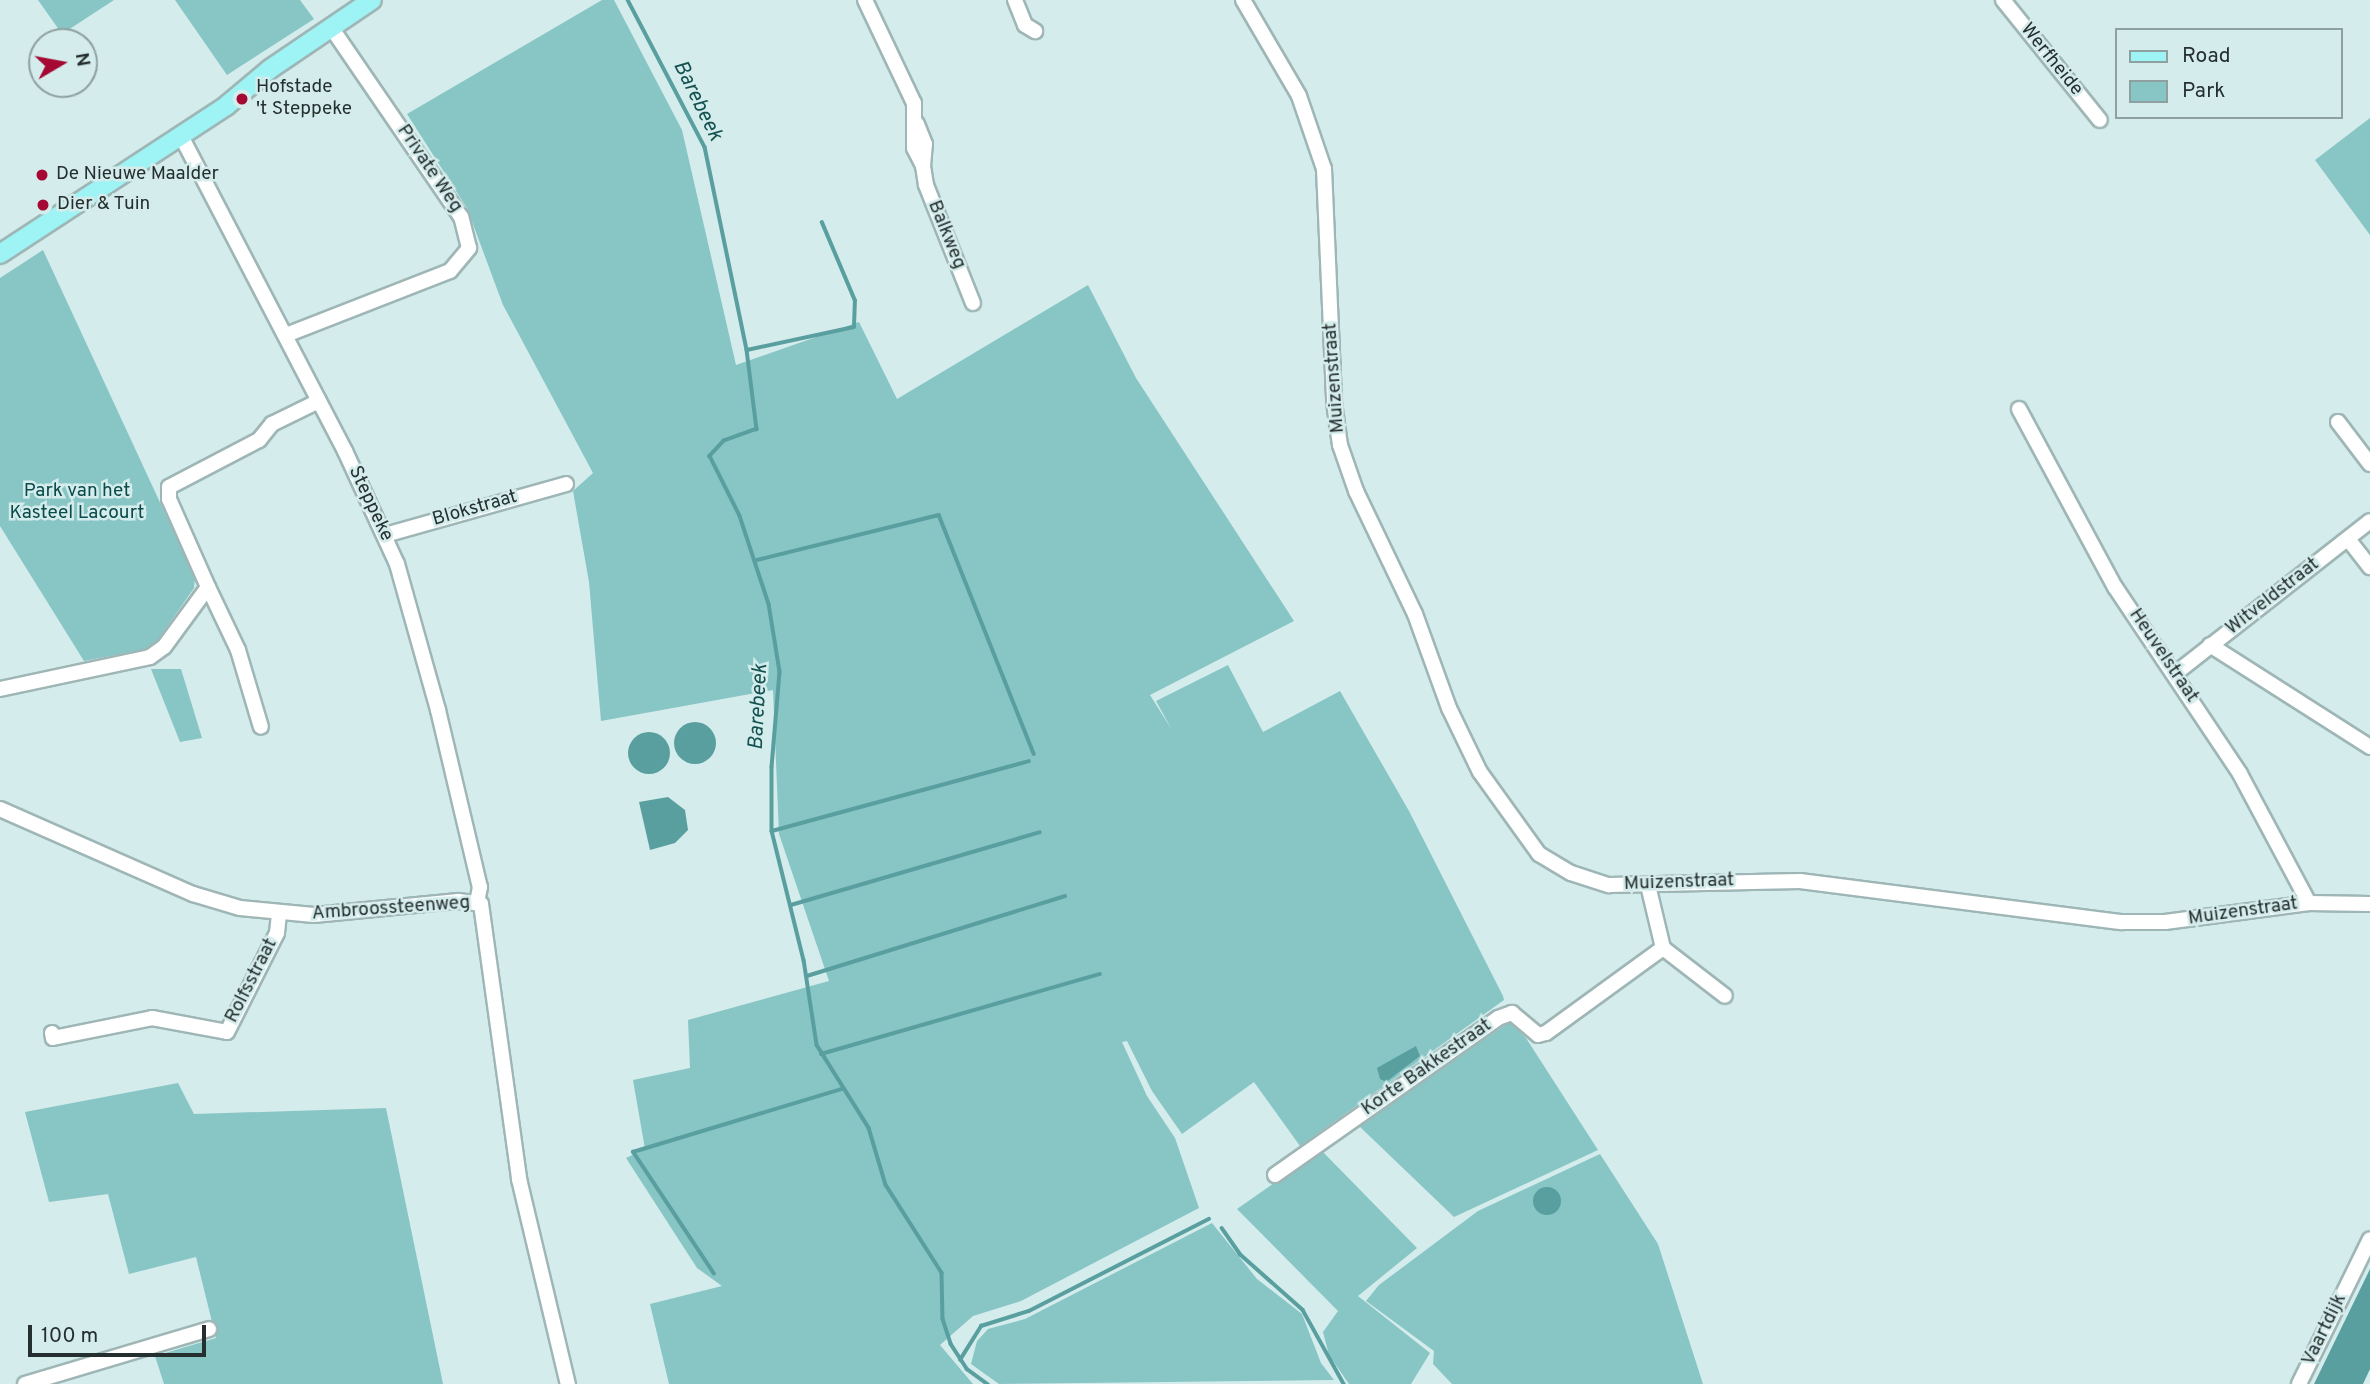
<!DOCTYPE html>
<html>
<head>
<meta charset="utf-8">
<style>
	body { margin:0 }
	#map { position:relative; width:2370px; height:1384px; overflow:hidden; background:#d4eceb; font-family:Overpass,sans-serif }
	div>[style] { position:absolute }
	.green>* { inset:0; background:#88c5c5 }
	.water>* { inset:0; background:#5a9fa0 }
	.round { border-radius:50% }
	.stream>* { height:3.5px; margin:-1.75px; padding:0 1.75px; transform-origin:1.75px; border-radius:1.75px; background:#5a9fa0 }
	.roads { filter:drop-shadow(2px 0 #9fb6b6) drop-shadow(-2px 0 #9fb6b6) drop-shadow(0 2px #9fb6b6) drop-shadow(0 -2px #9fb6b6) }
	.minor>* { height:14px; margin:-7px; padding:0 7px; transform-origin:7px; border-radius:7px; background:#fff }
	.major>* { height:18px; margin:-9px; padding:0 9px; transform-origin:9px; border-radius:9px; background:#9ef3f4 }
	.dots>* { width:19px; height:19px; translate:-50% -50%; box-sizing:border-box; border:4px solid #d4eceb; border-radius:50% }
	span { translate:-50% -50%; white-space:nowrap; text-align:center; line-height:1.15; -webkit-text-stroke:5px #d4eceb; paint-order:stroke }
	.street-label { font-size:19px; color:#262f2f }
	.poi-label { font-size:19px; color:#262f2f }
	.left { translate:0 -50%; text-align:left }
	.park-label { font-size:19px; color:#0a4a4b }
	.water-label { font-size:21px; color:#145151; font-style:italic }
	.legend { position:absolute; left:2115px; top:28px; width:228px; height:91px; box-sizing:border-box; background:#d4eceb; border:2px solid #8ea0a0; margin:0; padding:9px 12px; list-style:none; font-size:21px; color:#262f2f }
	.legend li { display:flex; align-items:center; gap:14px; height:35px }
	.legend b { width:35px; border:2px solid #8ea0a0 }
	.north { position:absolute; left:28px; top:28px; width:70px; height:70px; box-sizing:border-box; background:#d4eceb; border:2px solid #8ea0a0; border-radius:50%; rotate:80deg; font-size:19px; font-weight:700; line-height:28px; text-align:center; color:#262f2f }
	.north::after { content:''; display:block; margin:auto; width:24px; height:32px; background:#a40833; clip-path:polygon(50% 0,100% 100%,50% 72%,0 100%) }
	.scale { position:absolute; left:28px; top:1325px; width:178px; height:32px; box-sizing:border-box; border:4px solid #262f2f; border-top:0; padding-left:9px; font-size:21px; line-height:24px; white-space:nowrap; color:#262f2f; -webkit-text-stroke:5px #d4eceb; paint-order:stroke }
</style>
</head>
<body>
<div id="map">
	<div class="green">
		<div style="clip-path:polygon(38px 0,114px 0,62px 34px)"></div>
		<div style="clip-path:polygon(175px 0,300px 0,314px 19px,227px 75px)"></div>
		<div style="clip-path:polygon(602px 0,614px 0,682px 130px,736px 365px,859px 322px,897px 399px,1088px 285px,1136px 378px,1294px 621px,1150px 695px,1172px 730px,1156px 701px,1228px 665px,1263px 732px,1340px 691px,1409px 811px,1503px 996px,1504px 1000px,1300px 1146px,1254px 1082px,1182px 1134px,1152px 1091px,1127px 1041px,1122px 1042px,1147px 1096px,1175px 1138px,1199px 1208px,1021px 1301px,973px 1316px,940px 1345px,973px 1384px,669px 1384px,650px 1304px,722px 1286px,697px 1268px,626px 1158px,645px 1149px,633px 1080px,690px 1068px,688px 1020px,829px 981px,779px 834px,773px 690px,601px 721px,589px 582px,573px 491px,593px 473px,503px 305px,467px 208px,407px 114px)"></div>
		<div style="clip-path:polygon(2370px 118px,2370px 235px,2315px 160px)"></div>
		<div style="clip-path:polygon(43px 250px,195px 578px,194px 588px,152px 648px,84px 661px,0 526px,0 278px)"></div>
		<div style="clip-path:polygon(151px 669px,181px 669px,202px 738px,180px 742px)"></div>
		<div style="clip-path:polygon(1510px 1022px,1526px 1038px,1598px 1150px,1454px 1217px,1358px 1125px)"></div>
		<div style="clip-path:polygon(178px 1083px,194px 1114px,386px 1108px,443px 1384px,164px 1384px,155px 1356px,216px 1338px,196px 1257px,129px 1274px,108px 1194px,49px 1202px,25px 1112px)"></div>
		<div style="clip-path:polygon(1321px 1150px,1417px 1248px,1358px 1296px,1430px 1353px,1411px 1384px,1349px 1384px,1329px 1355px,1323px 1332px,1338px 1311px,1237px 1209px)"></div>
		<div style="clip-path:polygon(1600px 1154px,1658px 1244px,1703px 1384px,1452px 1384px,1433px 1364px,1434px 1351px,1366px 1301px,1379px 1285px,1478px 1211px)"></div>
		<div style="clip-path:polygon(1212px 1223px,1257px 1279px,1302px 1314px,1321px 1363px,1334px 1380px,999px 1384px,971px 1364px,977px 1341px,988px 1329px,1025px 1319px)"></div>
	</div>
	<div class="water">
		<div class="round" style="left:674px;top:722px;width:42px;height:42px"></div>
		<div class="round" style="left:628px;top:732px;width:42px;height:42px"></div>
		<div style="clip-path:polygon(668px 797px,685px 810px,688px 830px,675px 843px,650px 850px,639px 802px)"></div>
		<div style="clip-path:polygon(1416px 1046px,1420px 1056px,1386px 1082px,1380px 1079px,1377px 1068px)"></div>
		<div class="round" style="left:1533px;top:1187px;width:28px;height:28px"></div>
		<div style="clip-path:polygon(2370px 1269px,2370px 1369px,2363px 1384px,2314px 1384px)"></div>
	</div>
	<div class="stream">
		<div style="left:628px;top:0;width:166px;rotate:62.4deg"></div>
		<div style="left:705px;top:147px;width:207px;rotate:78.3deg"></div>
		<div style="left:747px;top:350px;width:80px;rotate:82.8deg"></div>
		<div style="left:757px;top:429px;width:35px;rotate:160deg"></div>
		<div style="left:724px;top:441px;width:21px;rotate:133deg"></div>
		<div style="left:710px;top:456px;width:67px;rotate:63.4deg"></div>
		<div style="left:740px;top:516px;width:93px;rotate:71.8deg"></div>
		<div style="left:769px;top:604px;width:69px;rotate:80.8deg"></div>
		<div style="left:780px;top:672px;width:95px;rotate:94.8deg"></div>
		<div style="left:772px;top:767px;width:64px;rotate:90deg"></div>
		<div style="left:772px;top:831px;width:133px;rotate:76.1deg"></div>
		<div style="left:804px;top:960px;width:86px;rotate:81.3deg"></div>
		<div style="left:817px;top:1045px;width:98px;rotate:57.9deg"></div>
		<div style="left:869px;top:1128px;width:59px;rotate:73.4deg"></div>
		<div style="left:886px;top:1185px;width:104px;rotate:57.5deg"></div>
		<div style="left:942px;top:1273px;width:46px;rotate:88.8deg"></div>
		<div style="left:943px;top:1319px;width:26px;rotate:72deg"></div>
		<div style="left:951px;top:1344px;width:30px;rotate:57deg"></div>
		<div style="left:967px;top:1369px;width:26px;rotate:36deg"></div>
		<div style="left:747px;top:350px;width:109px;rotate:-12.1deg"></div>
		<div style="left:854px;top:327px;width:26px;rotate:-88deg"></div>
		<div style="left:855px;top:301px;width:85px;rotate:-112.9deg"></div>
		<div style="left:757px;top:560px;width:187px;rotate:-13.9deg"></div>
		<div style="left:939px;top:515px;width:257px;rotate:68.3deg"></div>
		<div style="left:772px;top:831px;width:266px;rotate:-15.2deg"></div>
		<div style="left:791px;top:905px;width:259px;rotate:-16.3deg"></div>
		<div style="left:807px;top:976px;width:270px;rotate:-17.2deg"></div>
		<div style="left:821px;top:1054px;width:290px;rotate:-16deg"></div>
		<div style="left:1222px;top:1228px;width:32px;rotate:55deg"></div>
		<div style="left:1240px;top:1254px;width:84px;rotate:41.6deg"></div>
		<div style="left:1303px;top:1310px;width:85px;rotate:61deg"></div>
		<div style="left:714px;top:1274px;width:146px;rotate:-123.6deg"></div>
		<div style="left:633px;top:1152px;width:218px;rotate:-16.8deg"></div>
		<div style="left:960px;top:1360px;width:40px;rotate:-58deg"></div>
		<div style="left:981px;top:1326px;width:50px;rotate:-17.4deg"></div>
		<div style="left:1029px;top:1311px;width:202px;rotate:-27.1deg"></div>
	</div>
	<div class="roads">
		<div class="minor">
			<div style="left:865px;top:0;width:114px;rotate:64.6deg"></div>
			<div style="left:914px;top:103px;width:45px;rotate:90deg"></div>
			<div style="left:914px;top:148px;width:20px;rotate:63deg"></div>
			<div style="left:923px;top:166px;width:22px;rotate:-85deg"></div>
			<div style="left:925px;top:144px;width:22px;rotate:-112deg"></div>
			<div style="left:1015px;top:0;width:27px;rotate:68deg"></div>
			<div style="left:1025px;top:25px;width:12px;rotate:31deg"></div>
			<div style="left:1243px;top:0;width:111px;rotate:59.7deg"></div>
			<div style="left:1299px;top:96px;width:77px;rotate:71.1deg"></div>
			<div style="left:1324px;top:169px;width:233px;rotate:87.5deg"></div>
			<div style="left:1334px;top:402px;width:43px;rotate:82.1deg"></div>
			<div style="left:1340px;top:445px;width:49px;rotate:70.8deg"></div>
			<div style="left:1356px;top:491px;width:136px;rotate:64.4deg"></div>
			<div style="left:1415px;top:614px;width:100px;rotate:70.1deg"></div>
			<div style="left:1449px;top:708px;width:71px;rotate:64.2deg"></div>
			<div style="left:1480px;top:772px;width:101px;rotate:54.3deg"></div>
			<div style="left:1539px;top:854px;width:37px;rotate:31deg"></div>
			<div style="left:1571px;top:873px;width:40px;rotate:18deg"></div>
			<div style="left:1609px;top:885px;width:191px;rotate:-1.2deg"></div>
			<div style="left:1800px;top:881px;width:325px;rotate:7.3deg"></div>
			<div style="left:2122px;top:922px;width:43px"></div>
			<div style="left:2165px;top:922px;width:145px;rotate:-7.5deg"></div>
			<div style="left:2309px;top:903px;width:61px;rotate:0.9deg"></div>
			<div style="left:2003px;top:0;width:154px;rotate:51.1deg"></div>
			<div style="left:181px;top:136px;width:355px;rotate:62.5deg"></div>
			<div style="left:345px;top:451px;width:124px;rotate:65.3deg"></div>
			<div style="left:397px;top:564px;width:152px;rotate:74.3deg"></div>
			<div style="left:438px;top:710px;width:182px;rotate:76.7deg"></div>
			<div style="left:480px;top:887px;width:15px;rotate:101deg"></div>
			<div style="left:923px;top:166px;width:19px;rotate:81deg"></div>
			<div style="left:926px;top:185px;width:127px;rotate:68.3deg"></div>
			<div style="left:286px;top:335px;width:176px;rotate:-21.3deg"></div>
			<div style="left:450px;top:271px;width:30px;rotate:-50deg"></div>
			<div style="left:469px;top:248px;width:32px;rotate:-104deg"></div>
			<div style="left:461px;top:217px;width:230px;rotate:-124.4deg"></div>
			<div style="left:2019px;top:409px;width:202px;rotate:61.7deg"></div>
			<div style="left:2115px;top:587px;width:225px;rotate:56.2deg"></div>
			<div style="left:2240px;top:774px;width:146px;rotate:61.9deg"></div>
			<div style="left:2338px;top:422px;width:53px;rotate:52.7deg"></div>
			<div style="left:385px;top:535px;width:188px;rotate:-15.7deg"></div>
			<div style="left:2348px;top:539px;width:36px;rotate:52deg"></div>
			<div style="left:208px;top:587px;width:70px;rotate:64.5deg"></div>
			<div style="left:238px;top:650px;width:80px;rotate:73.4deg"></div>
			<div style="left:2210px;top:645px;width:190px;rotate:32.5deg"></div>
			<div style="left:2176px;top:673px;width:246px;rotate:-38.1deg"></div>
			<div style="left:0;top:689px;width:153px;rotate:-12deg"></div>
			<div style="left:150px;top:657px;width:17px;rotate:-36deg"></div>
			<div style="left:164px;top:647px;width:74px;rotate:-53.7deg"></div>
			<div style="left:208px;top:587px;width:96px;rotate:-113.9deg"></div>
			<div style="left:169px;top:499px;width:12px;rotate:-90deg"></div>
			<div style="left:169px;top:487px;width:102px;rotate:-27.6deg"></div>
			<div style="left:259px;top:440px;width:21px;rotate:-51deg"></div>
			<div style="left:272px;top:424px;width:52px;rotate:-26.1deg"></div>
			<div style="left:0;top:809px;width:211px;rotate:23.8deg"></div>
			<div style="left:193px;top:894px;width:49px;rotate:16.6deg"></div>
			<div style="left:240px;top:908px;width:74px;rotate:5.4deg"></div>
			<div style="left:314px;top:915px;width:145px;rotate:-5.6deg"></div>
			<div style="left:458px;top:901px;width:23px;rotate:7deg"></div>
			<div style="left:481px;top:904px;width:278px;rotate:82.1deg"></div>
			<div style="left:519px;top:1179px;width:211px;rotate:76.6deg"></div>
			<div style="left:1663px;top:948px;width:78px;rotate:37.7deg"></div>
			<div style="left:52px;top:1033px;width:5px;rotate:79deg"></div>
			<div style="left:53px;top:1038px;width:101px;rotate:-11.4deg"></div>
			<div style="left:152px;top:1018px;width:76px;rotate:10.6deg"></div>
			<div style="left:227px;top:1032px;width:111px;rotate:-63.2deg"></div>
			<div style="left:277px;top:933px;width:18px;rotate:-84deg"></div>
			<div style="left:1275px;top:1175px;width:273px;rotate:-35.1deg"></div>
			<div style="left:1498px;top:1018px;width:15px;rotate:-20deg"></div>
			<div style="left:1512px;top:1013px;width:34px;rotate:40deg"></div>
			<div style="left:1538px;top:1035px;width:8px;rotate:-14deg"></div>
			<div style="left:1546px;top:1033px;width:145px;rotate:-36deg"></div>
			<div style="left:1663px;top:948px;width:65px;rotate:-103.4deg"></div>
			<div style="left:25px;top:1384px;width:192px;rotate:-16.6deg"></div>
			<div style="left:2299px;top:1384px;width:161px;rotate:-63.9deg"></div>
		</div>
		<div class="major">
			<div style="left:0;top:254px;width:270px;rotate:-33.2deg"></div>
			<div style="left:226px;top:106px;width:57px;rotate:-40.1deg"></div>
			<div style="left:270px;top:69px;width:123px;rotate:-34.1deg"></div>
		</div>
	</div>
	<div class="dots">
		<div style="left:242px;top:99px;background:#a40833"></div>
		<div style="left:42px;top:175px;background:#a40833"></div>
		<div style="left:43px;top:205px;background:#a40833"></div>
	</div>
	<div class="street-label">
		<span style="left:2051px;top:60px;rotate:51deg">Werfheide</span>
		<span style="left:429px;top:169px;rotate:56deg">Private Weg</span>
		<span style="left:946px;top:235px;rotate:68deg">Balkweg</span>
		<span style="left:1335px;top:378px;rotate:-94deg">Muizenstraat</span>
		<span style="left:370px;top:504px;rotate:65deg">Steppeke</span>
		<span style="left:475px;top:509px;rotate:-16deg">Blokstraat</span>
		<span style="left:2273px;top:597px;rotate:-38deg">Witveldstraat</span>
		<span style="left:2163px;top:656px;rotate:56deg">Heuvelstraat</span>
		<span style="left:1679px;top:883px;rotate:-2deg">Muizenstraat</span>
		<span style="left:391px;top:909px;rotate:-4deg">Ambroossteenweg</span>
		<span style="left:2243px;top:912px;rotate:-8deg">Muizenstraat</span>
		<span style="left:252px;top:981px;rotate:-63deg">Rolfsstraat</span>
		<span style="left:1427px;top:1068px;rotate:-35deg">Korte Bakkestraat</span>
		<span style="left:2325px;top:1330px;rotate:-64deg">Vaartdijk</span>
	</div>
	<div class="poi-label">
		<span class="left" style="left:256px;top:99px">Hofstade<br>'t Steppeke</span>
		<span class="left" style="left:56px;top:175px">De Nieuwe Maalder</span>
		<span class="left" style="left:57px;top:205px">Dier &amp; Tuin</span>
	</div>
	<div class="park-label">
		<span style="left:77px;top:503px">Park van het<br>Kasteel Lacourt</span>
	</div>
	<div class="water-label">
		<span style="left:697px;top:101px;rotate:64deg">Barebeek</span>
		<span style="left:759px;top:707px;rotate:-87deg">Barebeek</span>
	</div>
	<ul class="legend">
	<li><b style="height:9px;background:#9ef3f4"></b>Road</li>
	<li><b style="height:19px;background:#88c5c5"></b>Park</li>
	</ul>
	<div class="north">N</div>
	<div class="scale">100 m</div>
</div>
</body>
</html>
